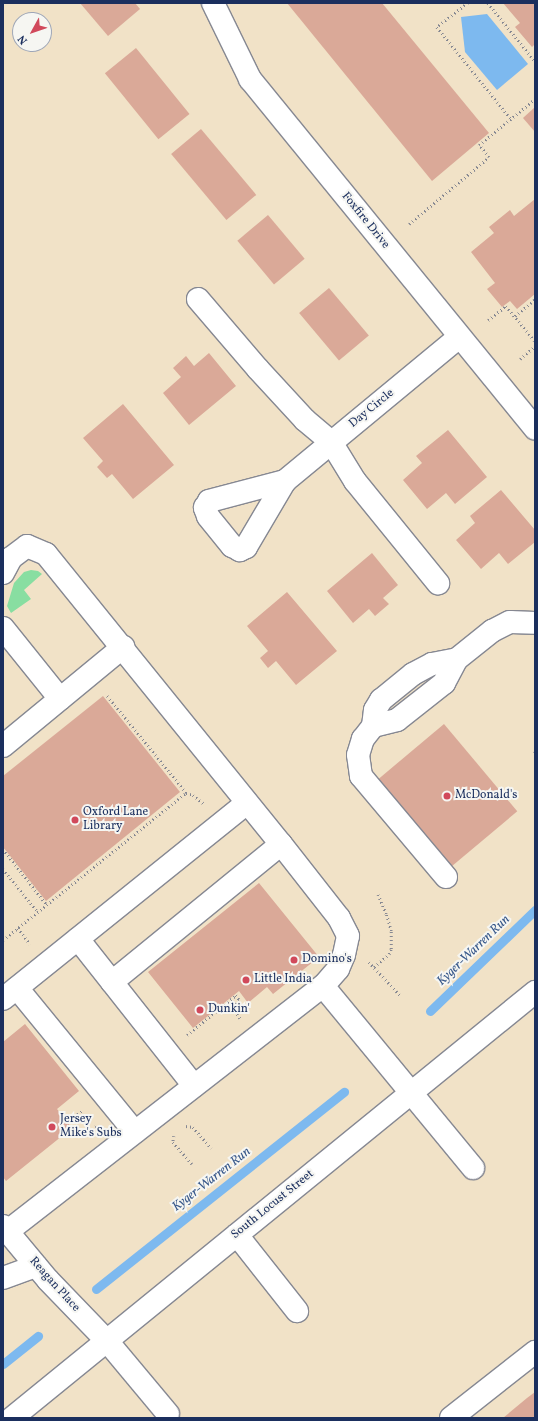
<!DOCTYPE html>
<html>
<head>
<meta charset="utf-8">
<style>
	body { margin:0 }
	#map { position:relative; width:538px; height:1421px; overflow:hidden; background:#f1e2c7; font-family:Vollkorn,serif }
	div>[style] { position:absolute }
	.green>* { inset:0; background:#88dea1 }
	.water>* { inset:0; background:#7db9ef }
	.stream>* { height:9px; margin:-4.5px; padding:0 4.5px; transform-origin:4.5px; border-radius:4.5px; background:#7db9ef }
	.building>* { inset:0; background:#daa998; transform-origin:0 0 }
	.path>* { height:2.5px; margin-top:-1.25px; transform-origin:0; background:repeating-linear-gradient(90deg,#868892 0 1px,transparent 0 4px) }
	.roads { filter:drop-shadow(1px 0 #868892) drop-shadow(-1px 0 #868892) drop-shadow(0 1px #868892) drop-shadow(0 -1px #868892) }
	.minor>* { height:22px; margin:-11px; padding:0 11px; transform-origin:11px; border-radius:11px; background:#fff }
	.dots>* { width:11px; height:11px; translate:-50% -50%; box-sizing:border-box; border:2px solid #f6f6f2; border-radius:50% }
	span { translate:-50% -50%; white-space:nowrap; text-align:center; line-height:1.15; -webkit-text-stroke:4px #f6f6f2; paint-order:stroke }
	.street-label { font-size:12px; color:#1b2f5e }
	.poi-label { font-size:12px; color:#1b2f5e }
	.left { translate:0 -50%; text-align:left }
	.water-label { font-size:13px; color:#38588a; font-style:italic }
	.frame { position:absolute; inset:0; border:4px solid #1b2f5e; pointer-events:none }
	.north { position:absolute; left:12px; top:12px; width:40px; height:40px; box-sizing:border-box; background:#f6f6f2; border:1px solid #9ea6b7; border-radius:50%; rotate:230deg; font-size:11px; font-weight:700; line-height:16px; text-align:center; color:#1b2f5e }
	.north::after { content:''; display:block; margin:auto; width:14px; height:18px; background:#d1495b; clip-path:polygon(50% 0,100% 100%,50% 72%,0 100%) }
</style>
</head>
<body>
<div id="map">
	<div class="green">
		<div style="clip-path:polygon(31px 570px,38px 571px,42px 574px,24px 590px,31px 599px,11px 613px,7px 606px,14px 583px,24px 572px)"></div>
	</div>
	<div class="water">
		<div style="clip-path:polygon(487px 14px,528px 64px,497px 90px,465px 52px,461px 17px)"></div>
	</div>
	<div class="stream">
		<div style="left:430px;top:1011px;width:146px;rotate:-43.9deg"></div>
		<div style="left:96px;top:1289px;width:317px;rotate:-38.5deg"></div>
		<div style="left:3px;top:1364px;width:45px;rotate:-38.7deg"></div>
	</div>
	<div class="building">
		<div style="clip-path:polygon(80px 3px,135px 3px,140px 9px,108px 36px)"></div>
		<div style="clip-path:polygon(287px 3px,382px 3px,489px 133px,432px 181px)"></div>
		<div style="clip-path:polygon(503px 3px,535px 3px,535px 44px,532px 47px,515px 27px,520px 23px)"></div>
		<div style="left:136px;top:48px;width:85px;height:40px;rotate:51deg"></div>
		<div style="clip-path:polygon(535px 107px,535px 132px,523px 118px)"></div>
		<div style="left:201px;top:129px;width:86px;height:39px;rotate:50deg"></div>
		<div style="clip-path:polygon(535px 199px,535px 294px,517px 309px,510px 301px,502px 307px,487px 289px,495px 283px,471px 252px,494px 233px,489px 227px,510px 210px,514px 216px)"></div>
		<div style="left:268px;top:215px;width:57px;height:40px;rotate:50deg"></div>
		<div style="left:329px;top:288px;width:62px;height:39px;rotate:50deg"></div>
		<div style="clip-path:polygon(209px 353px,236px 386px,189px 425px,163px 393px,181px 377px,173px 368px,186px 356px,194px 366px)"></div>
		<div style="clip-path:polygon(123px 404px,174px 465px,133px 499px,112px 474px,107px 478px,97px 467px,103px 461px,83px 438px)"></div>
		<div style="clip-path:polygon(448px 430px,487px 477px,455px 504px,446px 493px,427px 509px,403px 480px,422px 463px,416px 456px)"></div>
		<div style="clip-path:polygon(501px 490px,535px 530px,535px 542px,508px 564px,499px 553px,481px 569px,456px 540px,475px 523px,470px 516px)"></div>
		<div style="clip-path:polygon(372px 553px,398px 585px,383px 598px,389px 604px,375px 616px,369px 609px,353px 623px,327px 591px)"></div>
		<div style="clip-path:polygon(287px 592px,337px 651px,296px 685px,276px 661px,268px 668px,260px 658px,268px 651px,247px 626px)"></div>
		<div style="clip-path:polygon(103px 696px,180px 792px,46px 901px,3px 847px,3px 776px)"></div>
		<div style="left:444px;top:724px;width:114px;height:89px;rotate:50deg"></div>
		<div style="clip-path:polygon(259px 883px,319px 957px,273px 994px,267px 987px,248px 1003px,239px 991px,193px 1028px,148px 972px)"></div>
		<div style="clip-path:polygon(25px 1024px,79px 1091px,57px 1109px,72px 1128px,6px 1181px,3px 1177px,3px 1042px)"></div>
		<div style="clip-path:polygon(535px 1392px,535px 1418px,503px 1418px,527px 1398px)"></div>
	</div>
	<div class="path">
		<div style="left:468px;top:3px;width:39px;rotate:142deg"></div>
		<div style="left:437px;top:27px;width:118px;rotate:51.2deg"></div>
		<div style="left:488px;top:3px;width:75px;rotate:51deg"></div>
		<div style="left:409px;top:224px;width:104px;rotate:-39.9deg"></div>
		<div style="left:489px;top:157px;width:16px;rotate:-130deg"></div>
		<div style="left:479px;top:145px;width:72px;rotate:-39.4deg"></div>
		<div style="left:515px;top:316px;width:26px;rotate:-40deg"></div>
		<div style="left:488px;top:320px;width:23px;rotate:-38deg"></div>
		<div style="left:506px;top:306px;width:45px;rotate:50.4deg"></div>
		<div style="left:520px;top:359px;width:20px;rotate:-41deg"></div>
		<div style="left:534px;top:753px;width:1px;rotate:-45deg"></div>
		<div style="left:186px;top:793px;width:7px;rotate:16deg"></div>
		<div style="left:193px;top:795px;width:14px;rotate:39deg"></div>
		<div style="left:3px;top:849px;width:71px;rotate:51.8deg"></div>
		<div style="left:3px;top:869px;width:55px;rotate:50.9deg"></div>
		<div style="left:18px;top:928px;width:20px;rotate:53deg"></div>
		<div style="left:3px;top:940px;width:235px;rotate:-38.8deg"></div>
		<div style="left:186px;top:793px;width:127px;rotate:-129.2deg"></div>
		<div style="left:369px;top:962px;width:45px;rotate:46.8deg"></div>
		<div style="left:374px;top:967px;width:20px;rotate:-41deg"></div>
		<div style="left:389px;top:954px;width:5px;rotate:-68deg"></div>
		<div style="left:391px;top:949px;width:18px;rotate:-90deg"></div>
		<div style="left:391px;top:931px;width:18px;rotate:-106deg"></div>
		<div style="left:386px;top:914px;width:21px;rotate:-113deg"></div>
		<div style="left:187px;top:1035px;width:63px;rotate:-39.2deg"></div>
		<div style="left:236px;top:995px;width:7px;rotate:56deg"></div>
		<div style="left:240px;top:1001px;width:11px;rotate:139deg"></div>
		<div style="left:232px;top:1008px;width:13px;rotate:51deg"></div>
		<div style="left:68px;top:1122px;width:19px;rotate:-39deg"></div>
		<div style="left:186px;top:1126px;width:7px;rotate:8deg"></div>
		<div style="left:193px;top:1127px;width:28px;rotate:49deg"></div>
		<div style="left:91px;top:1133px;width:2px;rotate:-153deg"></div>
		<div style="left:89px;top:1132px;width:9px;rotate:-41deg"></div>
		<div style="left:174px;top:1136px;width:6px;rotate:99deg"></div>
		<div style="left:173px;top:1142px;width:29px;rotate:49deg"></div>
	</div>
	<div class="roads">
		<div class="minor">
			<div style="left:213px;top:3px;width:85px;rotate:64deg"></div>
			<div style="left:250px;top:79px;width:451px;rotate:50.8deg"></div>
			<div style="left:198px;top:299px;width:92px;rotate:49.4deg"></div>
			<div style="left:258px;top:369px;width:69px;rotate:47.3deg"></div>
			<div style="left:305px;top:420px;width:34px;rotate:40deg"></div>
			<div style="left:331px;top:442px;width:46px;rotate:58.4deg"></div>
			<div style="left:355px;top:481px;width:132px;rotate:50.9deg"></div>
			<div style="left:285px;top:481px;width:77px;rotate:120.6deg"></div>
			<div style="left:246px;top:547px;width:7px;rotate:153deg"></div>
			<div style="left:240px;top:550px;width:9px;rotate:-153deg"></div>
			<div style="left:232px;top:546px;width:38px;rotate:-129deg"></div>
			<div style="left:208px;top:516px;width:9px;rotate:-111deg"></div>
			<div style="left:205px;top:508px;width:8px;rotate:-60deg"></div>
			<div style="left:209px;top:501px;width:79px;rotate:-14.7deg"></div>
			<div style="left:285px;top:481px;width:226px;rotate:-39.6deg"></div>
			<div style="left:3px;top:573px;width:17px;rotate:-62deg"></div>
			<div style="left:11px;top:558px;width:20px;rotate:-37deg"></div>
			<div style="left:27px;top:546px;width:21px;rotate:23deg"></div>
			<div style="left:46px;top:554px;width:373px;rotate:51deg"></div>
			<div style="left:281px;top:844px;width:94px;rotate:51.9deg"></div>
			<div style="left:339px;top:918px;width:20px;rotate:63deg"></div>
			<div style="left:348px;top:936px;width:19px;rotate:102deg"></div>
			<div style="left:344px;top:955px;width:15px;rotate:113deg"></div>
			<div style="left:338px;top:969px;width:23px;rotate:131deg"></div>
			<div style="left:323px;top:986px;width:236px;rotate:50.5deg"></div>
			<div style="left:3px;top:628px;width:91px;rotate:51.2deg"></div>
			<div style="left:373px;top:726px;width:16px;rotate:-83deg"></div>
			<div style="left:375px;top:710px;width:12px;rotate:-59deg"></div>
			<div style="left:381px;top:700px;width:41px;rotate:-39.1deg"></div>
			<div style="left:413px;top:674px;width:21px;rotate:-28deg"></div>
			<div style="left:432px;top:664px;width:25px;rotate:-11deg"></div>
			<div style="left:3px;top:746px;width:156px;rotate:-39.5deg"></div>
			<div style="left:446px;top:877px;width:132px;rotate:-130.1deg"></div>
			<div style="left:361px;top:776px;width:21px;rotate:-98deg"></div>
			<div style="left:358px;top:755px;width:17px;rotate:-73deg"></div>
			<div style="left:363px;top:739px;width:16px;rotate:-52deg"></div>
			<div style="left:373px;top:726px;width:25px;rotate:-14deg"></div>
			<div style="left:397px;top:720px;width:60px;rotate:-38.2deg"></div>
			<div style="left:444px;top:683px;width:27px;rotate:-62deg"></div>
			<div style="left:457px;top:659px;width:45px;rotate:-38.7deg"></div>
			<div style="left:492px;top:631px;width:20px;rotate:-27deg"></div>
			<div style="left:510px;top:622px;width:25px;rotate:2deg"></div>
			<div style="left:78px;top:939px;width:187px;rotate:51.7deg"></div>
			<div style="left:112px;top:982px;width:218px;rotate:-39.2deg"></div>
			<div style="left:17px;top:988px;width:186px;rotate:50.7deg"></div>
			<div style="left:3px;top:999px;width:313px;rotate:-38.8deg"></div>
			<div style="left:3px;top:1226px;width:70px;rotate:50.2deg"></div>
			<div style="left:48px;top:1280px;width:85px;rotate:46deg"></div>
			<div style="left:107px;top:1341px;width:95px;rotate:50.1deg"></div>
			<div style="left:8px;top:1231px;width:399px;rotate:-37.9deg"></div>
			<div style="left:237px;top:1235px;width:97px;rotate:51.7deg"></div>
			<div style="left:3px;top:1278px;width:35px;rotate:-20deg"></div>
			<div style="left:12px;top:1418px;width:675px;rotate:-39.16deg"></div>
			<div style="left:451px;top:1418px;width:107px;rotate:-38.2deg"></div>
		</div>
	</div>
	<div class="dots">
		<div style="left:447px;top:796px;background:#d1495b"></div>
		<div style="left:75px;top:820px;background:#d1495b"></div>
		<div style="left:294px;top:960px;background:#d1495b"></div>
		<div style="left:246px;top:980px;background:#d1495b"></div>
		<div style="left:200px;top:1010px;background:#d1495b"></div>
		<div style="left:52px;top:1127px;background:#d1495b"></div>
	</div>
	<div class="street-label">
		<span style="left:365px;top:221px;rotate:51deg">Foxfire Drive</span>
		<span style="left:372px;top:409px;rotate:-39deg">Day Circle</span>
		<span style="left:273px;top:1205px;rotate:-39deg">South Locust Street</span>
		<span style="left:54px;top:1285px;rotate:48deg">Reagan Place</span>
	</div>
	<div class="poi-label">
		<span class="left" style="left:455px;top:796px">McDonald's</span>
		<span class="left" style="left:83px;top:820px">Oxford Lane<br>Library</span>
		<span class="left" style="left:302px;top:960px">Domino's</span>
		<span class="left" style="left:254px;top:980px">Little India</span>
		<span class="left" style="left:208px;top:1010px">Dunkin'</span>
		<span class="left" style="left:60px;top:1127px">Jersey<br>Mike's Subs</span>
	</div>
	<div class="water-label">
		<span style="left:474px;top:951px;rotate:-44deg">Kyger-Warren Run</span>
		<span style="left:212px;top:1180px;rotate:-38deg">Kyger-Warren Run</span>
	</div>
	<div class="frame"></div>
	<div class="north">N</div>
</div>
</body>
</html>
